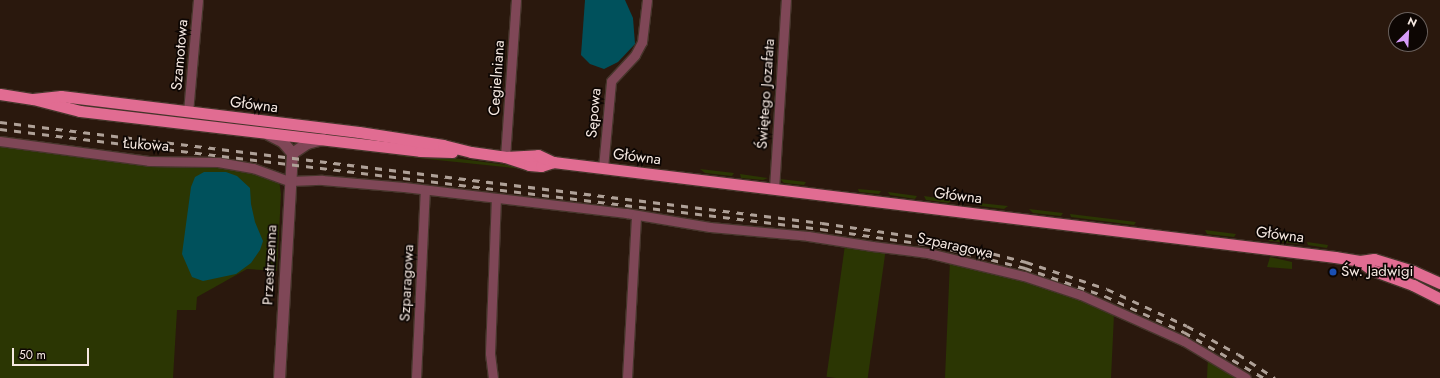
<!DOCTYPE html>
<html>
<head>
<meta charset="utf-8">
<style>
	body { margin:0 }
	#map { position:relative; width:1440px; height:378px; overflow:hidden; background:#2a180d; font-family:Jost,sans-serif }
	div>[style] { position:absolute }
	.green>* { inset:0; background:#2b3603; transform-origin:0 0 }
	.water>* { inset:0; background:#00515c }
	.roads { filter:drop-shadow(1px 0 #46352b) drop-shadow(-1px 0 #46352b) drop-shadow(0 1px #46352b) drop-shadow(0 -1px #46352b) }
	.minor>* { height:9px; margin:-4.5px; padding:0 4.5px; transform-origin:4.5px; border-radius:4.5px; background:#7f4757 }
	.tertiary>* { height:11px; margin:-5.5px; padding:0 5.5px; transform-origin:5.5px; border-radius:5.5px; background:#7f4757 }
	.primary>* { height:11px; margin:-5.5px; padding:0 5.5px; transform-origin:5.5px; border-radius:5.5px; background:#e16c92 }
	.rail>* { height:3px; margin-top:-1.5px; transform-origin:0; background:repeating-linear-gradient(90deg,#afa198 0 7px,transparent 0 14px) }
	.dots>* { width:11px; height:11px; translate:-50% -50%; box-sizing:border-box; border:2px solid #0d0603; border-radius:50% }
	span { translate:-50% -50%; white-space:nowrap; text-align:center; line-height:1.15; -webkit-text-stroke:3.5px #0d0603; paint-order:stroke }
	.street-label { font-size:15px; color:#f5e8e1 }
	.poi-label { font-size:15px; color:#f5e8e1 }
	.left { translate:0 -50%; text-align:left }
	.north { position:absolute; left:1388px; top:12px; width:40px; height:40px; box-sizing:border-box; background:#0d0603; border:1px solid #6a605c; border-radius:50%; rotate:24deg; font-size:11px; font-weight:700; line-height:16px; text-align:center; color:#f5e8e1 }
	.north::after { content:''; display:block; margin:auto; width:14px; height:18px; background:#d69bf9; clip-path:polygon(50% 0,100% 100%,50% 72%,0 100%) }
	.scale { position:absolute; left:12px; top:348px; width:77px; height:18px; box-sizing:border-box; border:2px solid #f5e8e1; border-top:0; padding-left:5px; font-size:12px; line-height:14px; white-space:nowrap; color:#f5e8e1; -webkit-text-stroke:3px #0d0603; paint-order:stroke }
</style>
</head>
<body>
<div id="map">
	<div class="green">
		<div style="clip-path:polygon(0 146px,151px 166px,191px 164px,241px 168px,279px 180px,281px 194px,277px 271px,247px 269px,197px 297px,196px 310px,177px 310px,173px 378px,0 378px)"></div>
		<div style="clip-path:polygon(429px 155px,533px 168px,533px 170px,398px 156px)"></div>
		<div style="clip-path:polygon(700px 169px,734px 173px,732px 176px,705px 173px)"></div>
		<div style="clip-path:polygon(740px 174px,768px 178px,763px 180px,741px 178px)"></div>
		<div style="clip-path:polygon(780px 179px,806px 182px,804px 185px,784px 183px)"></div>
		<div style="clip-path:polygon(858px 189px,881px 191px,879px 194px,859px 192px)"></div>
		<div style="clip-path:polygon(888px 192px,917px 196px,915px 199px,890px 195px)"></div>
		<div style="clip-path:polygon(924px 196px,951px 200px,949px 203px,926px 200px)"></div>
		<div style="clip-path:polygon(979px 203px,1008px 206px,1004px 209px,980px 206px)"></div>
		<div style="clip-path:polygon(1029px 209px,1063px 213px,1061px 216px,1033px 213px)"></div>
		<div style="clip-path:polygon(1070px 214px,1136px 222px,1134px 225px,1071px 217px)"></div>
		<div style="clip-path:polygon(1205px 230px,1236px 234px,1234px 237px,1207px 234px)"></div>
		<div style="left:1269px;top:238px;width:31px;height:3px;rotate:6deg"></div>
		<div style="clip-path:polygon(1307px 242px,1328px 245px,1327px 248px,1308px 245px)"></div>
		<div style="left:845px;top:245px;width:41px;height:133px;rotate:8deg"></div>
		<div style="clip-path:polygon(1270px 257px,1292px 262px,1292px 269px,1267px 267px)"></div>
		<div style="clip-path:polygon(950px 261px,1052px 288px,1114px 314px,1111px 378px,945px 378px)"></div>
		<div style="clip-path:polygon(1208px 357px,1240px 378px,1207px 378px)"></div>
	</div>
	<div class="water">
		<div style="clip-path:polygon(585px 0,625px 0,633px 18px,635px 44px,618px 62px,604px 69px,590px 64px,581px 55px)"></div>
		<div style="clip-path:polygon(204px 172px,226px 172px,237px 176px,250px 188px,251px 204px,255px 222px,263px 241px,260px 250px,251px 263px,236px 274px,203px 281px,192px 277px,182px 254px,191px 187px,195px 177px)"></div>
	</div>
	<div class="roads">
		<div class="minor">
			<div style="left:188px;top:112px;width:112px;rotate:-84.9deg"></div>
			<div style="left:0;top:141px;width:150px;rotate:7.6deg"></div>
			<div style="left:149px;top:161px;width:69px;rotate:0.8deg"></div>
			<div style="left:218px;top:162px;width:36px;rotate:10deg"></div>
			<div style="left:253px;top:168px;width:38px;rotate:20deg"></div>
			<div style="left:289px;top:181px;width:33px;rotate:-2deg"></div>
			<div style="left:322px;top:180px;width:82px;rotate:4.9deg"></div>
			<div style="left:404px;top:187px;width:224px;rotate:6.7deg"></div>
			<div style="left:626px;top:213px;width:85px;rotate:9.5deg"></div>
			<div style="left:710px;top:227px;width:98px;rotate:5.2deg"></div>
			<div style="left:808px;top:236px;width:65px;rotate:8.9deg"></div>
			<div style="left:872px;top:246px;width:56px;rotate:7.1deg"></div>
			<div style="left:928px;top:253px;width:99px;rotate:13.5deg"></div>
			<div style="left:1024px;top:276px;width:60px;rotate:18.4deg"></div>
			<div style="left:1081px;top:295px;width:113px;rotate:24.1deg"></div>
			<div style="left:1184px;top:341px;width:72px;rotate:30.8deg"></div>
			<div style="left:505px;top:157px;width:157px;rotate:-86deg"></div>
			<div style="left:603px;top:168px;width:87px;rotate:-84.7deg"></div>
			<div style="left:611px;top:81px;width:35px;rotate:-47deg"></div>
			<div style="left:635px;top:55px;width:15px;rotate:-62deg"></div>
			<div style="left:642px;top:42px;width:42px;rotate:-83.2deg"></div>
			<div style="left:774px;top:189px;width:189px;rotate:-86.4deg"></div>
			<div style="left:416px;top:378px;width:188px;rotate:-87.3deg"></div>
			<div style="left:493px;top:378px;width:25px;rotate:-97deg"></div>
			<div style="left:490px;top:353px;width:154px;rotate:-87.8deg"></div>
			<div style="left:627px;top:378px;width:163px;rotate:-86.8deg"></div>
		</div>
		<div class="tertiary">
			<div style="left:268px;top:134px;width:16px;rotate:27deg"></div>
			<div style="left:282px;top:141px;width:16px;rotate:50deg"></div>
			<div style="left:292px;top:153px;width:225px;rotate:93.3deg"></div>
			<div style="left:292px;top:153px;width:18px;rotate:-34deg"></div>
			<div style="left:307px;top:143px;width:16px;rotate:-15deg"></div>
		</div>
		<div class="primary">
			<div style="left:0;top:94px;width:33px;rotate:9deg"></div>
			<div style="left:33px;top:99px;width:49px;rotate:14.3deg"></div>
			<div style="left:80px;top:111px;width:342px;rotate:6.7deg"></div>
			<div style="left:420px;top:151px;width:32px;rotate:2deg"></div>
			<div style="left:33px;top:99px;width:28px;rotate:-6deg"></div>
			<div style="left:61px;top:96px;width:300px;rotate:6.9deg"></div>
			<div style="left:359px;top:132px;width:85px;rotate:8.8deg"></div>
			<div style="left:443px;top:145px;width:29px;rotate:14deg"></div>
			<div style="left:471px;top:152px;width:34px;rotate:8deg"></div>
			<div style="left:505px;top:157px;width:25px;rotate:18deg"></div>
			<div style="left:529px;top:165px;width:12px;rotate:5deg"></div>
			<div style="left:541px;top:166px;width:13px;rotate:-18deg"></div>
			<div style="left:505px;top:157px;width:33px;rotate:-3deg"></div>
			<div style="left:538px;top:155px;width:17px;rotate:25deg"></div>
			<div style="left:553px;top:162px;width:788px;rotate:6.93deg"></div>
			<div style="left:1335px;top:257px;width:25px;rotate:9deg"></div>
			<div style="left:1360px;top:261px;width:14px;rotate:-8deg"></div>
			<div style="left:1374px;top:259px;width:41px;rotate:17.1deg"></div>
			<div style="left:1413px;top:271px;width:30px;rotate:24deg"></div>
			<div style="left:1360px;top:261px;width:15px;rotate:37deg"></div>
			<div style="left:1372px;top:270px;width:44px;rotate:20.1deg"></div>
			<div style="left:1413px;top:285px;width:30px;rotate:27deg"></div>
		</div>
	</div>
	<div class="rail">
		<div style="left:0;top:122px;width:828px;rotate:7deg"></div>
		<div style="left:822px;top:223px;width:118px;rotate:8.3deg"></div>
		<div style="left:939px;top:240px;width:90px;rotate:14.2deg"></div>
		<div style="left:1026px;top:262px;width:85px;rotate:18.4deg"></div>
		<div style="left:1107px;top:289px;width:88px;rotate:24.8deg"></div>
		<div style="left:1187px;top:326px;width:58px;rotate:28.8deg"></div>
		<div style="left:1238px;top:354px;width:44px;rotate:33deg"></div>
		<div style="left:0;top:129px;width:827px;rotate:6.94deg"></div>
		<div style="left:821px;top:229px;width:117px;rotate:8.3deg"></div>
		<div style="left:937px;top:246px;width:91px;rotate:14deg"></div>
		<div style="left:1025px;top:268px;width:85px;rotate:19.3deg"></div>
		<div style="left:1105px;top:296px;width:87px;rotate:24.5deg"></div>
		<div style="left:1184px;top:332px;width:92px;rotate:29.9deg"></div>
	</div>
	<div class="dots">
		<div style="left:1333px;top:272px;background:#1a4fb4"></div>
	</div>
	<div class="street-label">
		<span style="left:180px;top:55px;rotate:-85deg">Szamotowa</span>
		<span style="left:497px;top:78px;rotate:-86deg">Cegielniana</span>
		<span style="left:766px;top:94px;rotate:-86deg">Świętego Jozafata</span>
		<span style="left:254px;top:105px;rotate:7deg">Główna</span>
		<span style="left:594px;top:113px;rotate:-85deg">Sępowa</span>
		<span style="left:146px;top:145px;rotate:4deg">Łukowa</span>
		<span style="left:637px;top:157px;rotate:7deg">Główna</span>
		<span style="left:958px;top:196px;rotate:7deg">Główna</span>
		<span style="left:1280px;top:235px;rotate:7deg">Główna</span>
		<span style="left:955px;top:246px;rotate:12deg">Szparagowa</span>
		<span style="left:270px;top:265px;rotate:-87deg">Przestrzenna</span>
		<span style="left:407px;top:283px;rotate:-87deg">Szparagowa</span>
	</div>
	<div class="poi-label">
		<span class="left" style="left:1341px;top:272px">Św. Jadwigi</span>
	</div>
	<div class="north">N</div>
	<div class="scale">50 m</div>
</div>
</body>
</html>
